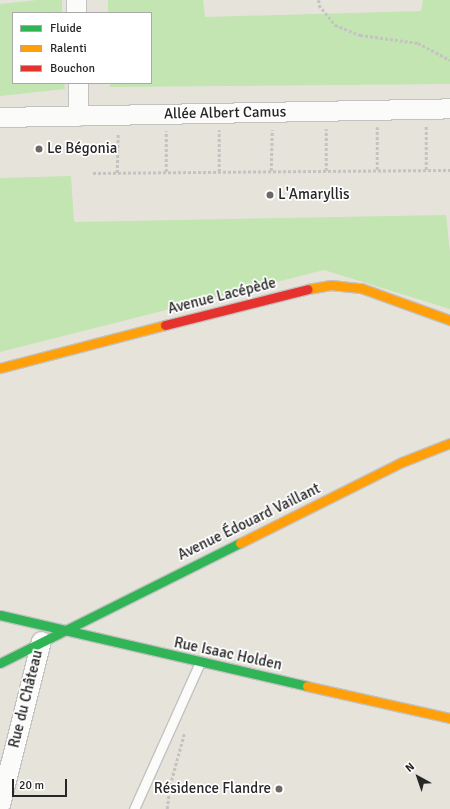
<!DOCTYPE html>
<html>
<head>
<meta charset="utf-8">
<style>
	body { margin:0 }
	#map { position:relative; width:450px; height:809px; overflow:hidden; background:#e6e3db; font-family:Signika,sans-serif }
	div>[style] { position:absolute }
	.green>* { inset:0; background:#c2e5b1 }
	.path>* { height:2.5px; margin-top:-1.25px; transform-origin:0; background:repeating-linear-gradient(90deg,#c4c3c2 0 3px,transparent 0 5px) }
	.roads { filter:drop-shadow(1px 0 #c3c2c2) drop-shadow(-1px 0 #c3c2c2) drop-shadow(0 1px #c3c2c2) drop-shadow(0 -1px #c3c2c2) }
	.lane>* { height:9px; margin:-4.5px; padding:0 4.5px; transform-origin:4.5px; border-radius:4.5px; background:#fbfbfa }
	.street>* { height:19px; margin:-9.5px; padding:0 9.5px; transform-origin:9.5px; border-radius:9.5px; background:#fbfbfa }
	.fast>* { height:9px; margin:-4.5px; padding:0 4.5px; transform-origin:4.5px; border-radius:4.5px; background:#30b455 }
	.slow>* { height:9px; margin:-4.5px; padding:0 4.5px; transform-origin:4.5px; border-radius:4.5px; background:#ff9f0a }
	.jam>* { height:9px; margin:-4.5px; padding:0 4.5px; transform-origin:4.5px; border-radius:4.5px; background:#e5322d }
	.dots>* { width:11px; height:11px; translate:-50% -50%; box-sizing:border-box; border:2px solid #fff; border-radius:50% }
	span { translate:-50% -50%; white-space:nowrap; text-align:center; line-height:1.15; -webkit-text-stroke:3.5px #fff; paint-order:stroke }
	.street-label { font-size:15px; color:#272727 }
	.poi-label { font-size:15px; color:#272727 }
	.left { translate:0 -50%; text-align:left }
	.right { translate:-100% -50%; text-align:right }
	.legend { position:absolute; left:12px; top:12px; width:140px; height:72px; box-sizing:border-box; background:#fff; border:1px solid #a9a9a9; margin:0; padding:5px 7px; list-style:none; font-size:12px; color:#272727 }
	.legend li { display:flex; align-items:center; gap:8px; height:20px }
	.legend b { width:20px; border:1px solid #a9a9a9 }
	.north { position:absolute; left:398px; top:757px; width:40px; height:40px; -webkit-text-stroke:3px #fff; paint-order:stroke; rotate:320deg; font-size:11px; font-weight:700; line-height:16px; text-align:center; color:#272727 }
	.north::after { content:''; display:block; margin:auto; width:14px; height:18px; background:#272727; clip-path:polygon(50% 0,100% 100%,50% 72%,0 100%) }
	.scale { position:absolute; left:12px; top:779px; width:55px; height:18px; box-sizing:border-box; border:2px solid #272727; border-top:0; padding-left:5px; font-size:12px; line-height:14px; white-space:nowrap; color:#272727; -webkit-text-stroke:3px #fff; paint-order:stroke }
</style>
</head>
<body>
<div id="map">
	<div class="green">
		<div style="clip-path:polygon(37px 0,62px 0,62px 13px,13px 13px,13px 83px,64px 83px,65px 89px,0 96px,0 4px)"></div>
		<div style="clip-path:polygon(108px 0,203px 0,205px 17px,421px 11px,423px 0,450px 0,450px 84px,110px 87px,110px 83px,151px 83px,151px 13px,108px 13px)"></div>
		<div style="clip-path:polygon(71px 176px,74px 222px,446px 215px,450px 253px,450px 309px,324px 270px,0 352px,0 178px)"></div>
	</div>
	<div class="path">
		<div style="left:319px;top:0;width:5px;rotate:90deg"></div>
		<div style="left:319px;top:5px;width:26px;rotate:51deg"></div>
		<div style="left:335px;top:25px;width:27px;rotate:22deg"></div>
		<div style="left:360px;top:35px;width:59px;rotate:7.9deg"></div>
		<div style="left:418px;top:43px;width:36px;rotate:28deg"></div>
		<div style="left:377px;top:170px;width:43px;rotate:-90deg"></div>
		<div style="left:426px;top:170px;width:44px;rotate:-90deg"></div>
		<div style="left:271px;top:171px;width:41px;rotate:-88.6deg"></div>
		<div style="left:326px;top:171px;width:42px;rotate:-90deg"></div>
		<div style="left:166px;top:172px;width:41px;rotate:-90deg"></div>
		<div style="left:219px;top:172px;width:42px;rotate:-90deg"></div>
		<div style="left:93px;top:173px;width:357px;rotate:-0.5deg"></div>
		<div style="left:117px;top:173px;width:40px;rotate:-88.6deg"></div>
		<div style="left:167px;top:809px;width:24px;rotate:-83deg"></div>
		<div style="left:170px;top:785px;width:53px;rotate:-74.6deg"></div>
	</div>
	<div class="roads">
		<div class="lane">
			<div style="left:134px;top:809px;width:161px;rotate:-65.8deg"></div>
		</div>
		<div class="street">
			<div style="left:76px;top:0;width:13px;rotate:90deg"></div>
			<div style="left:78px;top:83px;width:33px;rotate:90deg"></div>
			<div style="left:0;top:117px;width:450px;rotate:-1.1deg"></div>
			<div style="left:0;top:804px;width:168px;rotate:-75.9deg"></div>
		</div>
		<div class="fast">
			<div style="left:0;top:615px;width:315px;rotate:13deg"></div>
			<div style="left:0;top:663px;width:268px;rotate:-26.6deg"></div>
		</div>
		<div class="slow">
			<div style="left:308px;top:289px;width:23px;rotate:-10deg"></div>
			<div style="left:331px;top:285px;width:30px;rotate:6deg"></div>
			<div style="left:361px;top:288px;width:95px;rotate:19.8deg"></div>
			<div style="left:0;top:368px;width:171px;rotate:-14.6deg"></div>
			<div style="left:240px;top:543px;width:181px;rotate:-26.6deg"></div>
			<div style="left:402px;top:462px;width:52px;rotate:-21.6deg"></div>
			<div style="left:307px;top:686px;width:147px;rotate:12.6deg"></div>
		</div>
		<div class="jam">
			<div style="left:165px;top:325px;width:147px;rotate:-14.1deg"></div>
		</div>
	</div>
	<div class="dots">
		<div style="left:39px;top:149px;background:#6a6966"></div>
		<div style="left:270px;top:195px;background:#6a6966"></div>
		<div style="left:279px;top:789px;background:#6a6966"></div>
	</div>
	<div class="street-label">
		<span style="left:225px;top:113px;rotate:-1deg">Allée Albert Camus</span>
		<span style="left:222px;top:296px;rotate:-14deg">Avenue Lacépède</span>
		<span style="left:249px;top:522px;rotate:-26deg">Avenue Édouard Vaillant</span>
		<span style="left:228px;top:654px;rotate:12deg">Rue Isaac Holden</span>
		<span style="left:26px;top:699px;rotate:-76deg">Rue du Château</span>
	</div>
	<div class="poi-label">
		<span class="left" style="left:47px;top:149px">Le Bégonia</span>
		<span class="left" style="left:278px;top:195px">L'Amaryllis</span>
		<span class="right" style="left:271px;top:789px">Résidence Flandre</span>
	</div>
	<ul class="legend">
	<li><b style="height:5px;background:#30b455"></b>Fluide</li>
	<li><b style="height:5px;background:#ff9f0a"></b>Ralenti</li>
	<li><b style="height:5px;background:#e5322d"></b>Bouchon</li>
	</ul>
	<div class="north">N</div>
	<div class="scale">20 m</div>
</div>
</body>
</html>
